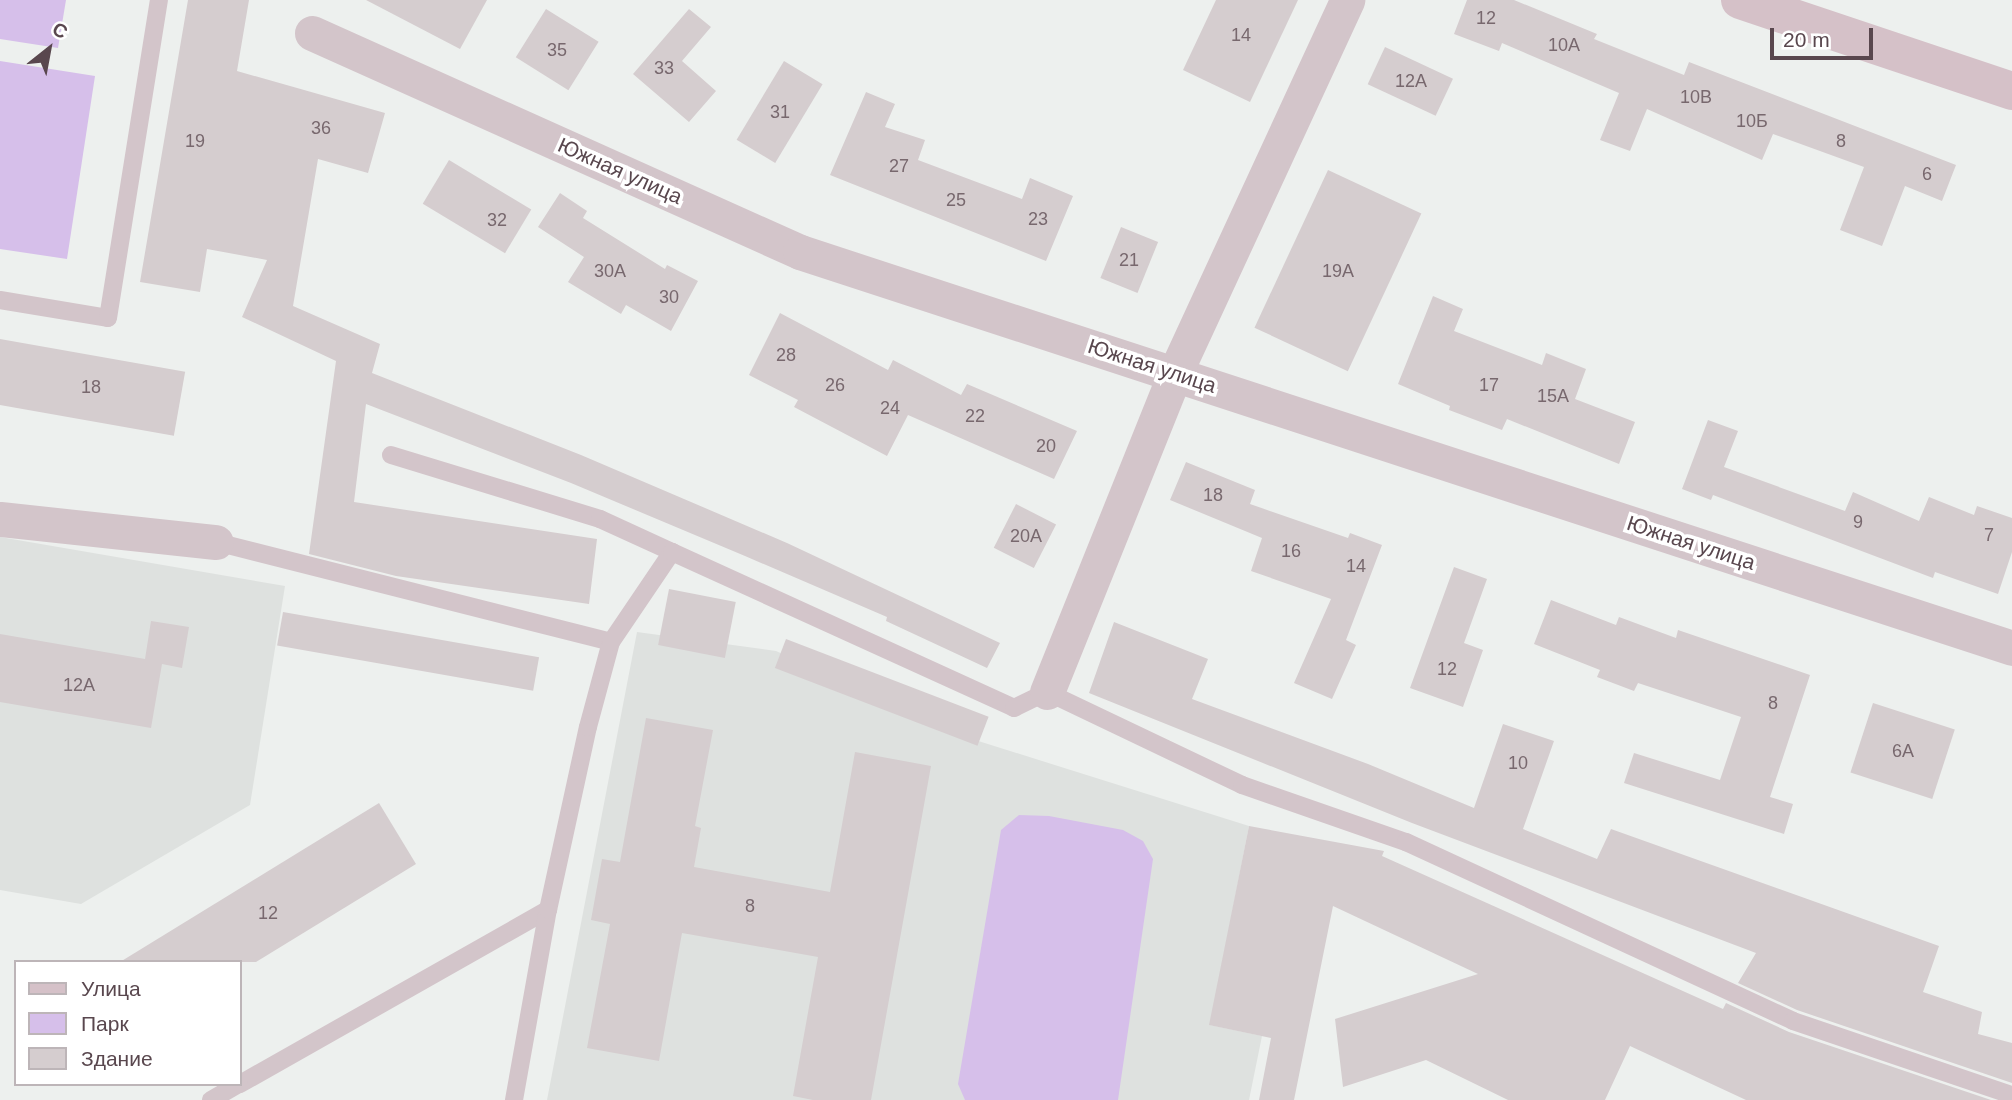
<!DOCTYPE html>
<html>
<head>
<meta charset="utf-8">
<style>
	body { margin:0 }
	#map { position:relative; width:2012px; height:1100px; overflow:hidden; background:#edf0ee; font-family:Arial,sans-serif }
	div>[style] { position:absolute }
	.education>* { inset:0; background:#dee1df }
	.green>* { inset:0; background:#d6bfea }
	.building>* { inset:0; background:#d5cdcf; transform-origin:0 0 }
	.service>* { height:18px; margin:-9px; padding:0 9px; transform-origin:9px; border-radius:9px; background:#d3c5ca }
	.minor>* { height:35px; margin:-17.5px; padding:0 17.5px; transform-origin:17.5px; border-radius:17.5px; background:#d3c5ca }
	.secondary>* { height:38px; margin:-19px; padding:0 19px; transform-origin:19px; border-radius:19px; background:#d5c1c8 }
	span { translate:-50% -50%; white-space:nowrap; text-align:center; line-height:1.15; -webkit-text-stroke:7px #fff; paint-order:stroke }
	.number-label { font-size:18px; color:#78686e }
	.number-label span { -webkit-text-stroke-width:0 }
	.street-label { font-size:21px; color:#59474e }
	.legend { position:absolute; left:14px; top:960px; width:228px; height:126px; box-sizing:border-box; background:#fff; border:2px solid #bdb5b8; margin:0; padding:9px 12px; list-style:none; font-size:21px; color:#59474e }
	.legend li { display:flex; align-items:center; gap:14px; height:35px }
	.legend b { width:35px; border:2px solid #bdb5b8 }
	.north { position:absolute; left:14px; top:14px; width:70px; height:70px; -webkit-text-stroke:5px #fff; paint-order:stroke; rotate:31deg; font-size:19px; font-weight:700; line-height:28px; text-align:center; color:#59474e }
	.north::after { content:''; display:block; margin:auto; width:24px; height:32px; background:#59474e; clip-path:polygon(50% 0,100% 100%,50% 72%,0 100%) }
	.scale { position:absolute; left:1770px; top:28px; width:103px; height:32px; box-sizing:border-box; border:4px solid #59474e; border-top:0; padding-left:9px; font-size:21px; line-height:24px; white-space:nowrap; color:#59474e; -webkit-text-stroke:5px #fff; paint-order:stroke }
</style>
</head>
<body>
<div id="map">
	<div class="education">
		<div style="clip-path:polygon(0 537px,285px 586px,250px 805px,81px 904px,0 890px)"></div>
		<div style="clip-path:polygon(637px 632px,776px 651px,972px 739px,1249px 826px,1210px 1025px,1262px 1036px,1249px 1100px,547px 1100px)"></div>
	</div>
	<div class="green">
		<div style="clip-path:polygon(0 0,66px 0,58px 48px,0 39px)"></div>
		<div style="clip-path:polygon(0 61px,95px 76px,67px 259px,0 249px)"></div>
		<div style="clip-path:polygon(1019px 815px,1049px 816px,1123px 830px,1143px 841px,1153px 859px,1118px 1100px,965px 1100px,958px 1084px,1001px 830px)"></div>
	</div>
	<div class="building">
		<div style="clip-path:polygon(188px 0,249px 0,237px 71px,385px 113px,368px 173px,318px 159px,293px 306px,380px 344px,372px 373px,581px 455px,787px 543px,1000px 643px,987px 668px,886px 621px,887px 617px,745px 556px,571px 483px,366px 404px,354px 502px,597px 539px,589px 604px,396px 576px,309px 554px,336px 361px,242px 317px,267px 260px,207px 249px,200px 292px,140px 282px)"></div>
		<div style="clip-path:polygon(366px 0,487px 0,460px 49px)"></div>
		<div style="clip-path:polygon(1216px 0,1298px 0,1250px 102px,1183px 70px)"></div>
		<div style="clip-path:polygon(1467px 0,1514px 0,1597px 34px,1594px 39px,1684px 75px,1689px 62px,1956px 165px,1942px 201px,1905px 186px,1882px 246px,1840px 230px,1864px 167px,1773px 134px,1762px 160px,1647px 109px,1630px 151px,1600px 140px,1619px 93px,1502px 43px,1499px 51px,1454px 34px)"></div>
		<div style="left:546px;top:9px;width:62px;height:57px;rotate:32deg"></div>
		<div style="clip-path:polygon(689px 9px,711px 27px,682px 61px,716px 91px,689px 122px,633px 74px)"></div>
		<div style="left:1385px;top:47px;width:75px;height:41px;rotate:25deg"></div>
		<div style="left:784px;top:61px;width:45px;height:92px;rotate:31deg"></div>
		<div style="clip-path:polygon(866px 92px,895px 104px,885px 127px,925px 140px,918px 160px,1022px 199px,1030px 178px,1073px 196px,1046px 261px,830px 175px)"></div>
		<div style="left:449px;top:160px;width:96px;height:51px;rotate:31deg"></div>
		<div style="left:1328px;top:170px;width:103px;height:174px;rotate:25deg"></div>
		<div style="clip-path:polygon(560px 193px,587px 211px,583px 218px,665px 269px,667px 265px,698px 281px,671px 331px,626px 305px,621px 314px,568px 282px,584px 257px,538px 227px)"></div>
		<div style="left:1121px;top:227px;width:40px;height:55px;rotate:22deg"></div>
		<div style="clip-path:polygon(1433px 296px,1463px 309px,1454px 331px,1542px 365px,1546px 353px,1586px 369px,1575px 399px,1635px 422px,1619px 464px,1507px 419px,1502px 430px,1449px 410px,1450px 406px,1398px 384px)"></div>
		<div style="clip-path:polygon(780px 313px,888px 370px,893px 360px,961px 395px,967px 384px,1077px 431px,1054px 479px,908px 415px,887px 456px,794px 407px,798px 400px,749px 375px)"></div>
		<div style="left:0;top:339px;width:188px;height:65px;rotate:10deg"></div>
		<div style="clip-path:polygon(1708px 420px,1738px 431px,1724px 467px,1845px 511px,1853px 492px,1919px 521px,1929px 497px,1974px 515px,1977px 506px,2012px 518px,2012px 552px,1998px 594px,1935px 572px,1933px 578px,1713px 495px,1711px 500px,1682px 489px)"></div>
		<div style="clip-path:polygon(1186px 462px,1255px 490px,1250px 504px,1348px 538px,1350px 533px,1382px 545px,1346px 640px,1356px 645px,1332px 699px,1294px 683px,1331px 599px,1251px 571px,1262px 538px,1170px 500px)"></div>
		<div style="left:1016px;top:504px;width:45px;height:49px;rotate:27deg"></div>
		<div style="clip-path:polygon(1454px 567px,1487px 579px,1464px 643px,1483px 650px,1463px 707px,1410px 688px)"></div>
		<div style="left:669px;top:589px;width:68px;height:57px;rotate:11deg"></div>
		<div style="clip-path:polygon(1551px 600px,1616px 625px,1619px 617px,1676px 638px,1678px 630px,1810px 675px,1770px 797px,1793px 804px,1784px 834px,1624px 783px,1634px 753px,1720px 780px,1741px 717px,1638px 683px,1634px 691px,1597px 677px,1600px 670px,1534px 644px)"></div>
		<div style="left:283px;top:612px;width:260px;height:34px;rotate:10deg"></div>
		<div style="clip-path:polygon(151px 621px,189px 627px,182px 668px,162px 664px,151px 728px,0 702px,0 634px,145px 659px)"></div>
		<div style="clip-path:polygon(1114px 622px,1208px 659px,1192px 699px,1368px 764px,1474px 808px,1503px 724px,1554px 741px,1523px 829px,1597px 859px,1611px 829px,1939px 946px,1923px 992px,1982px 1012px,1978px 1034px,2012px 1043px,2012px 1083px,1797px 1010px,1738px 983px,1756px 953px,1412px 823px,1089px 693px)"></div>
		<div style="left:786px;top:639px;width:217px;height:31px;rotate:21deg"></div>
		<div style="left:1873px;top:703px;width:86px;height:73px;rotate:18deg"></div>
		<div style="clip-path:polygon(646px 718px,713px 730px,695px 826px,701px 828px,694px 867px,830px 892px,855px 752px,931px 766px,871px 1100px,813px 1100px,793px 1096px,818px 957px,682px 933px,659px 1061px,587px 1048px,610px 924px,591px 920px,602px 859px,620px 862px)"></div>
		<div style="clip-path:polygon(379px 803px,416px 864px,256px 962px,120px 962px)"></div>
		<div style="clip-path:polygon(1249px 826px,1384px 851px,1382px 856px,1723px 1009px,1726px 1003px,1789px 1032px,1991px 1100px,1746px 1100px,1630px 1046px,1605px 1100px,1508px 1100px,1426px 1060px,1343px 1087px,1335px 1019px,1478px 974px,1333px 906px,1294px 1100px,1259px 1100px,1271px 1038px,1209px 1025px)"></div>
	</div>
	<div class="service">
		<div style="left:0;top:300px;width:109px;rotate:9.5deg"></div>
		<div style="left:108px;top:318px;width:322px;rotate:-80.9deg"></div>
		<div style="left:391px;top:455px;width:219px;rotate:17deg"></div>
		<div style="left:600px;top:519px;width:79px;rotate:24.6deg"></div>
		<div style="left:216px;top:542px;width:407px;rotate:14.2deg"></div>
		<div style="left:240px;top:1084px;width:354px;rotate:-29.5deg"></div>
		<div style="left:211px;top:1100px;width:32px;rotate:-30deg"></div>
		<div style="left:514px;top:1100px;width:193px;rotate:-79.9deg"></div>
		<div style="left:548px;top:910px;width:187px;rotate:-77.7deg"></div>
		<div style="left:588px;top:727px;width:88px;rotate:-74.9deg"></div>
		<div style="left:611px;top:642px;width:109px;rotate:-55.9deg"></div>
		<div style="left:672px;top:552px;width:376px;rotate:24.5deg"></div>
		<div style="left:1014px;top:708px;width:37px;rotate:-26deg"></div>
		<div style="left:1047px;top:692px;width:216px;rotate:25.5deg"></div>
		<div style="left:1242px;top:785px;width:174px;rotate:19.2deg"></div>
		<div style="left:1406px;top:842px;width:426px;rotate:24.8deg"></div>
		<div style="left:1793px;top:1021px;width:231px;rotate:18.7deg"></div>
	</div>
	<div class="minor">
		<div style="left:312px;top:33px;width:535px;rotate:24.17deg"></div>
		<div style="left:800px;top:252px;width:1275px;rotate:18.09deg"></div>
		<div style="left:0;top:519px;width:217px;rotate:6.1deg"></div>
		<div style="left:1047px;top:692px;width:344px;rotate:-68.1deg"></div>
		<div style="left:1175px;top:373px;width:411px;rotate:-65.2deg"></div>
	</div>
	<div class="secondary">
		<div style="left:1740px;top:0;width:287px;rotate:18.5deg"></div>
	</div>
	<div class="number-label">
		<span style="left:1486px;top:18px">12</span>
		<span style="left:1241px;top:35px">14</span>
		<span style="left:1564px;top:45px">10А</span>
		<span style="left:557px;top:50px">35</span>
		<span style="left:664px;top:68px">33</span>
		<span style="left:1411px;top:81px">12А</span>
		<span style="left:1696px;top:97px">10В</span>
		<span style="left:780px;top:112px">31</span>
		<span style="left:1752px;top:121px">10Б</span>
		<span style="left:321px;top:128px">36</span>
		<span style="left:195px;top:141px">19</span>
		<span style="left:1841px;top:141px">8</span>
		<span style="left:899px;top:166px">27</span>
		<span style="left:1927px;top:174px">6</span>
		<span style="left:956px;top:200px">25</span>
		<span style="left:1038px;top:219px">23</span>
		<span style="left:497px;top:220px">32</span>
		<span style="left:1129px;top:260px">21</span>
		<span style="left:610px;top:271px">30А</span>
		<span style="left:1338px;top:271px">19А</span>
		<span style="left:669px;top:297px">30</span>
		<span style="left:786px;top:355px">28</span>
		<span style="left:835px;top:385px">26</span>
		<span style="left:1489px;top:385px">17</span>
		<span style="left:91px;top:387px">18</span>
		<span style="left:1553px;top:396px">15А</span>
		<span style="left:890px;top:408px">24</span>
		<span style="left:975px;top:416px">22</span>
		<span style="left:1046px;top:446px">20</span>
		<span style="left:1213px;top:495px">18</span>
		<span style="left:1858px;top:522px">9</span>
		<span style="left:1989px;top:535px">7</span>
		<span style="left:1026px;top:536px">20А</span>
		<span style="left:1291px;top:551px">16</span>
		<span style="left:1356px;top:566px">14</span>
		<span style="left:1447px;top:669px">12</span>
		<span style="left:79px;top:685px">12А</span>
		<span style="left:1773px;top:703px">8</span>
		<span style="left:1903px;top:751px">6А</span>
		<span style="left:1518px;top:763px">10</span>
		<span style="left:750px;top:906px">8</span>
		<span style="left:268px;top:913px">12</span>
	</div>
	<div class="street-label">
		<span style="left:620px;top:171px;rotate:24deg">Южная улица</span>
		<span style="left:1152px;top:366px;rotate:18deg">Южная улица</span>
		<span style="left:1691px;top:543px;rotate:18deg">Южная улица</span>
	</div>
	<ul class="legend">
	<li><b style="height:9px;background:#d5c1c8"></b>Улица</li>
	<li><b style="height:19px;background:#d6bfea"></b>Парк</li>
	<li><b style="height:19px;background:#d5cdcf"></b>Здание</li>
	</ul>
	<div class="north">С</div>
	<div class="scale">20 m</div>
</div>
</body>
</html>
